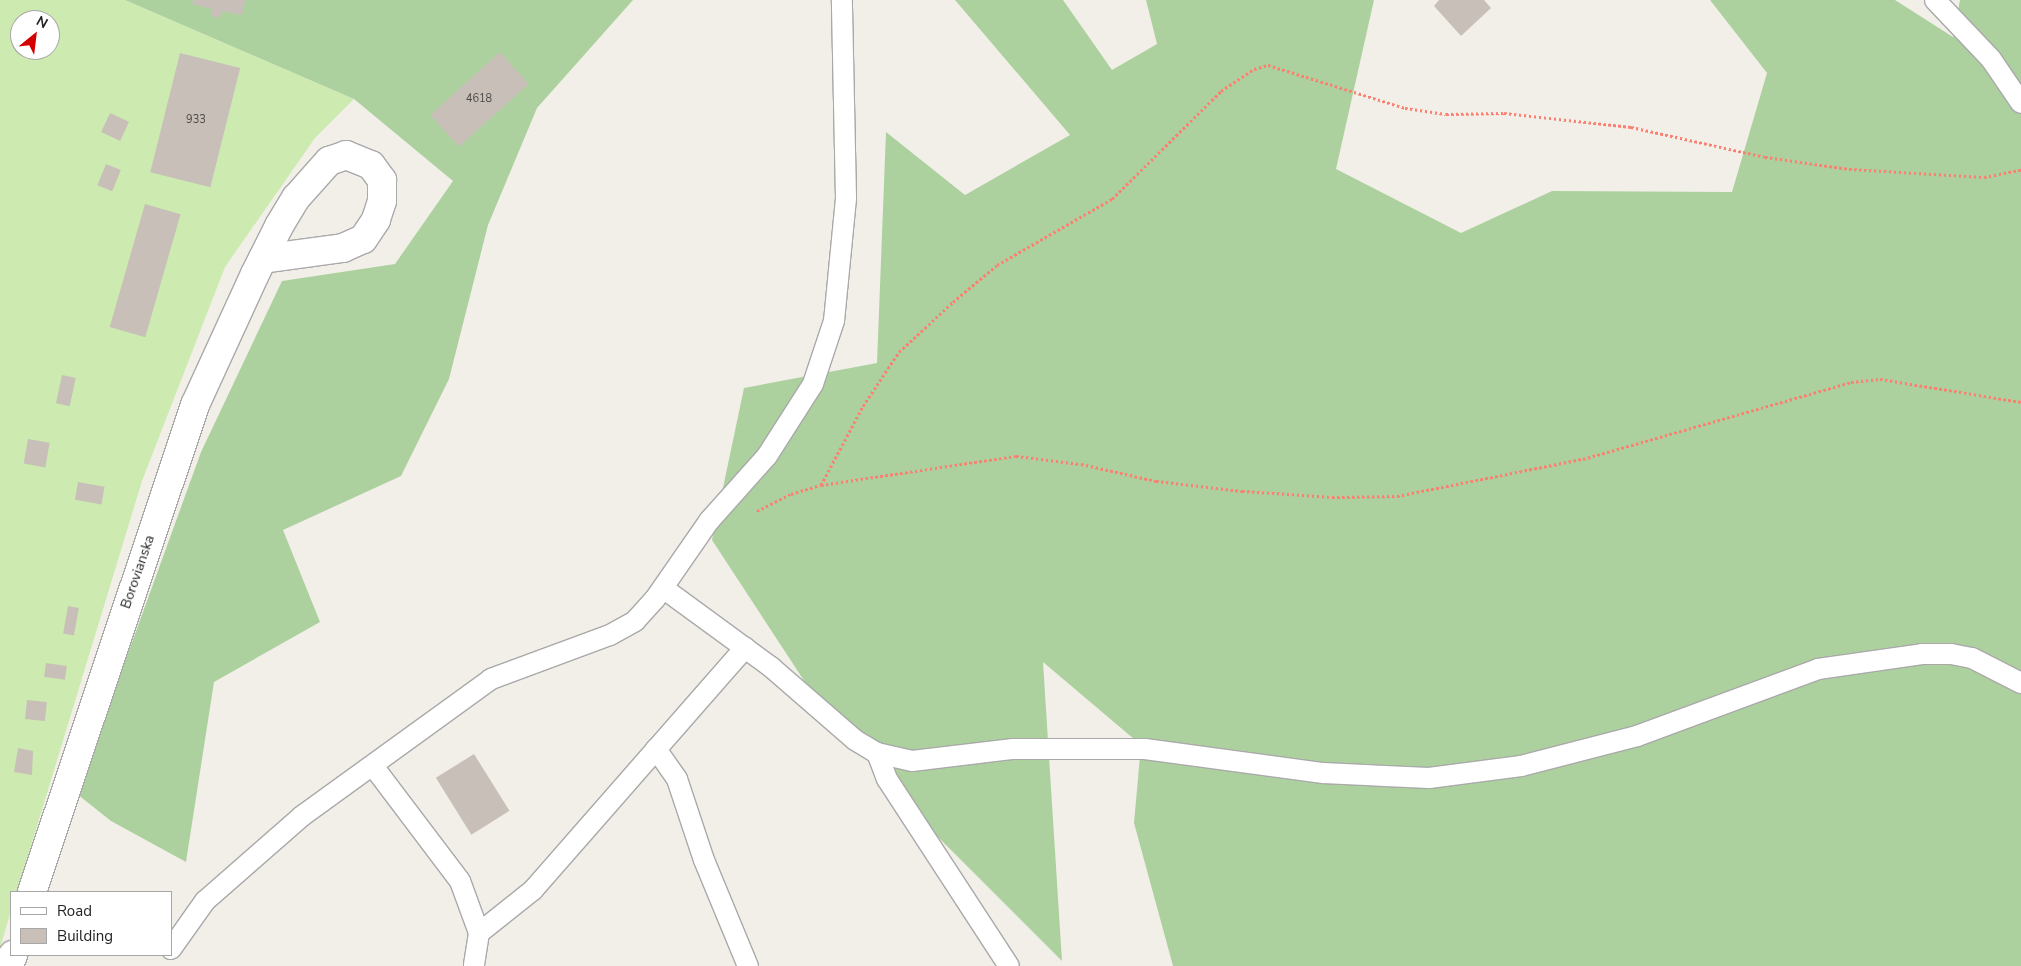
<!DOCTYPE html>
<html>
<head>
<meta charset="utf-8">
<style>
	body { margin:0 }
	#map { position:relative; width:2021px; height:966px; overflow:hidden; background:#f2efe9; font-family:"Nunito Sans",sans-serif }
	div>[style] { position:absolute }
	.grass>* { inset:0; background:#cdebb0 }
	.forest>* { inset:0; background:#add19e }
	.building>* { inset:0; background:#c7bfb8; transform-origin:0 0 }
	.path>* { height:3px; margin-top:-1.5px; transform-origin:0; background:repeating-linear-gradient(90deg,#fa8072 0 2.5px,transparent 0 5px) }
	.roads { filter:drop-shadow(1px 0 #a9a9a9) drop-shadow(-1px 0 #a9a9a9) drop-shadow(0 1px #a9a9a9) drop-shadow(0 -1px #a9a9a9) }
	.service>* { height:20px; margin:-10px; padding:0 10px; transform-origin:10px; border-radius:10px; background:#fff }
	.minor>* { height:28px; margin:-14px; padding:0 14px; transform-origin:14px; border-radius:14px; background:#fff }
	span { translate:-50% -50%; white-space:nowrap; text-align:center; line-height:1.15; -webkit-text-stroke:4.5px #fff; paint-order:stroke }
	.number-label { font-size:11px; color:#4b4948 }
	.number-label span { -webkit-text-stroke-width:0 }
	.street-label { font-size:14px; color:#222 }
	.legend { position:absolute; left:10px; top:891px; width:162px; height:65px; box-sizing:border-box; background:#fff; border:1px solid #a7a7a7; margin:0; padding:6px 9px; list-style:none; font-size:15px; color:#222 }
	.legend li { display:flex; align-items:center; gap:10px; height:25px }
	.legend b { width:25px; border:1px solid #a7a7a7 }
	.north { position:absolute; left:10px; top:10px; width:50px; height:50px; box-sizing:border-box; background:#fff; border:1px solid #a7a7a7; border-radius:50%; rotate:29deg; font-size:14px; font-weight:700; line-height:20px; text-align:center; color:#222 }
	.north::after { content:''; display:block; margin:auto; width:18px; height:22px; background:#d40000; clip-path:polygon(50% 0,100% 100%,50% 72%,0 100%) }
</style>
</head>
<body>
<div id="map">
	<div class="grass">
		<div style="clip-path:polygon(evenodd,0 0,125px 0,354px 99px,315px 138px,225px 267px,142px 481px,17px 892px,11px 892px,11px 911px,0 948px,0 0,20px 20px,50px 20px,50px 50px,20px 50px,20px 20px)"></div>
	</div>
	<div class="forest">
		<div style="clip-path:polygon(125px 0,633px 0,537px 108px,488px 225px,449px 379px,401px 476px,283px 530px,320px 622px,214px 682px,186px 862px,111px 821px,77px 794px,201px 452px,282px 281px,395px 264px,453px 181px,354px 99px)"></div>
		<div style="clip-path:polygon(955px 0,1063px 0,1112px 70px,1157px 44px,1146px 0,1374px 0,1336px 169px,1461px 233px,1552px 191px,1732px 192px,1767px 73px,1710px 0,1895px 0,1953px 37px,1960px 0,2021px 0,2021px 966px,1173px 966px,1134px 823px,1141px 745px,1043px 662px,1062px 961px,936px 835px,818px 702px,712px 540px,744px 388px,877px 363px,886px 132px,965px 195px,1070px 135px)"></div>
	</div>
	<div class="building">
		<div style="clip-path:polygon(193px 0,246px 0,242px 15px,222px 11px,220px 18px,211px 16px,212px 9px,192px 4px)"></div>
		<div style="clip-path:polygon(1439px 0,1484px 0,1491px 8px,1461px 36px,1434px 6px)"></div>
		<div style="left:500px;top:52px;width:43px;height:94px;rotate:48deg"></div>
		<div style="left:180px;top:53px;width:62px;height:123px;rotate:14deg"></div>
		<div style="left:110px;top:113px;width:21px;height:21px;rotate:25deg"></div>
		<div style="left:106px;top:164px;width:16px;height:23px;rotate:22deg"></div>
		<div style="left:145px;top:204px;width:37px;height:128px;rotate:16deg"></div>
		<div style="left:62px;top:375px;width:14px;height:29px;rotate:12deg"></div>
		<div style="left:28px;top:439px;width:22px;height:25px;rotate:10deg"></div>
		<div style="left:78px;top:482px;width:27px;height:18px;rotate:10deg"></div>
		<div style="left:68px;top:606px;width:11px;height:28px;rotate:10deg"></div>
		<div style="left:46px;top:663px;width:21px;height:14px;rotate:8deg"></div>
		<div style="left:27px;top:700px;width:20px;height:19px;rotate:6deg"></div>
		<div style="clip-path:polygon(18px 748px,33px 751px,32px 775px,14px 772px)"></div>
		<div style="left:474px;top:754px;width:67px;height:45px;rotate:58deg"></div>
	</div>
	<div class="path">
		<div style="left:821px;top:485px;width:89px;rotate:-62deg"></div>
		<div style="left:863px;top:406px;width:65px;rotate:-56.3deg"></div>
		<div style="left:899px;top:352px;width:74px;rotate:-42.8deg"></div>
		<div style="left:953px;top:302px;width:57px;rotate:-40.1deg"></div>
		<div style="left:997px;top:265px;width:133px;rotate:-29.9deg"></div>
		<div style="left:1112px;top:199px;width:153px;rotate:-44.7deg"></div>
		<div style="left:1221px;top:91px;width:40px;rotate:-34deg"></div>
		<div style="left:1254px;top:69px;width:15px;rotate:-16deg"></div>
		<div style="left:1268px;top:65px;width:144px;rotate:17.4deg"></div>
		<div style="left:1405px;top:108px;width:41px;rotate:8.3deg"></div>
		<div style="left:1446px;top:114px;width:58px;rotate:-1deg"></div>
		<div style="left:1504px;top:113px;width:128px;rotate:6.3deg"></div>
		<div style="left:1631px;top:127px;width:137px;rotate:12.6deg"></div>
		<div style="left:1765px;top:157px;width:85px;rotate:8.1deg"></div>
		<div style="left:1849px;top:169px;width:135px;rotate:3.4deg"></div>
		<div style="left:1984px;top:177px;width:38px;rotate:-11deg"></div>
		<div style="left:757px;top:511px;width:38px;rotate:-27deg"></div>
		<div style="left:791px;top:494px;width:31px;rotate:-17deg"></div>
		<div style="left:821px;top:485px;width:197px;rotate:-8.5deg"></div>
		<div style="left:1016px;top:456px;width:65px;rotate:7deg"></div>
		<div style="left:1081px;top:464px;width:77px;rotate:12.8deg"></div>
		<div style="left:1156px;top:481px;width:87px;rotate:6.6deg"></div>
		<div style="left:1242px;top:491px;width:90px;rotate:3.8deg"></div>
		<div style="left:1332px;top:497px;width:65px;rotate:-0.9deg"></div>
		<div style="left:1397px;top:496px;width:190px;rotate:-11.3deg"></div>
		<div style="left:1583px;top:459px;width:279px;rotate:-16deg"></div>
		<div style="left:1851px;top:382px;width:29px;rotate:-6deg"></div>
		<div style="left:1880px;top:379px;width:143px;rotate:9.3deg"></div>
	</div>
	<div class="roads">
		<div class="service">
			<div style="left:1935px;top:0;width:81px;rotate:46.5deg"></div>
			<div style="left:1991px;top:59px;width:53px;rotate:55.7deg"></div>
			<div style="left:663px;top:588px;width:134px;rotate:36.2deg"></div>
			<div style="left:771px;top:667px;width:111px;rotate:41deg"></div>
			<div style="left:855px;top:740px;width:26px;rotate:31deg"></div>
			<div style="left:877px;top:753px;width:36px;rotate:13deg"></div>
			<div style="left:912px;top:761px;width:102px;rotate:-6.8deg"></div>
			<div style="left:1013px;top:749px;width:132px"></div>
			<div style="left:1145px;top:749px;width:180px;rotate:7.7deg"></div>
			<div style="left:1323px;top:773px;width:106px;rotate:2.7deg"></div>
			<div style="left:1429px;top:778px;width:93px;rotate:-7.4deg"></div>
			<div style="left:1521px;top:766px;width:120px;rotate:-14.5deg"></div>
			<div style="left:1637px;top:736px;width:193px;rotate:-20.3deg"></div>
			<div style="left:1818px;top:669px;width:105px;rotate:-8.2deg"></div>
			<div style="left:1922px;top:654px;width:29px"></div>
			<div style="left:1951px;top:654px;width:21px;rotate:11deg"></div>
			<div style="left:1972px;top:658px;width:55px;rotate:27deg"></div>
			<div style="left:656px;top:749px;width:37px;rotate:55deg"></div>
			<div style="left:677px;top:779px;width:85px;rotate:71.6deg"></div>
			<div style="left:704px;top:860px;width:115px;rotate:67.5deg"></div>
			<div style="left:877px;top:753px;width:28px;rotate:69deg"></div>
			<div style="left:887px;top:779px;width:223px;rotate:56.9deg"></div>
			<div style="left:373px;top:766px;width:144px;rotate:52.9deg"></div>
			<div style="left:460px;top:881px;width:55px;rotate:69.9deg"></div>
			<div style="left:479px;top:933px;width:33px;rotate:99deg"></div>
			<div style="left:479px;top:933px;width:69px;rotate:-38.5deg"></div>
			<div style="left:533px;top:890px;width:322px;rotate:-48.8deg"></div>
			<div style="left:171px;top:949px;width:59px;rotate:-54.7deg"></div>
			<div style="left:205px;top:901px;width:129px;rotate:-41.2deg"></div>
			<div style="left:302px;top:816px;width:233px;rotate:-35.9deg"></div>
			<div style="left:491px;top:679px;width:127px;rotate:-20.3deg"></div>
			<div style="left:610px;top:635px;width:29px;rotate:-29deg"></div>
			<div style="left:635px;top:621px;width:30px;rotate:-48deg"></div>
			<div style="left:655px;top:599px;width:95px;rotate:-55.3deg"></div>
			<div style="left:709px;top:521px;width:87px;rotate:-48.3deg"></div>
			<div style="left:767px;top:456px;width:85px;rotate:-57.4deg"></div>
			<div style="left:813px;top:384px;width:66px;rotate:-71.6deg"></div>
			<div style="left:834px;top:321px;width:124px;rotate:-84.4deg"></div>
			<div style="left:846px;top:198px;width:198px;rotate:-91.2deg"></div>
		</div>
		<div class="minor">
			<div style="left:32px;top:892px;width:514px;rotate:-71.49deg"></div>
			<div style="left:195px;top:405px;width:144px;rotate:-65.4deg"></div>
			<div style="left:255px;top:274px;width:54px;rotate:-63.4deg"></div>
			<div style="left:279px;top:226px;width:33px;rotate:-59deg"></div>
			<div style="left:296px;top:198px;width:50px;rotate:-48.3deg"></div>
			<div style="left:329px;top:161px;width:18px;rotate:-19deg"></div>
			<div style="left:346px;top:155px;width:27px;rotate:22deg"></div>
			<div style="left:371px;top:165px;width:19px;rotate:54deg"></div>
			<div style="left:382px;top:180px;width:21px;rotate:90deg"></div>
			<div style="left:382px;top:201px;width:20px;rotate:108deg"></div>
			<div style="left:376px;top:220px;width:23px;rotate:124deg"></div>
			<div style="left:363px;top:239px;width:22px;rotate:156deg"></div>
			<div style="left:343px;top:248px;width:81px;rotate:172.2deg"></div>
			<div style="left:9px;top:966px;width:12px;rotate:-70deg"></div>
		</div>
	</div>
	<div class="number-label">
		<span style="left:479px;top:99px">4618</span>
		<span style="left:196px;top:120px">933</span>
	</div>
	<div class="street-label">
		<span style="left:138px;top:572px;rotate:-71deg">Borovianska</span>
	</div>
	<ul class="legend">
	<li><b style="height:6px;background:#fff"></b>Road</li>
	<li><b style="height:14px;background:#c7bfb8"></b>Building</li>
	</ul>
	<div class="north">N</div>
</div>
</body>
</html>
